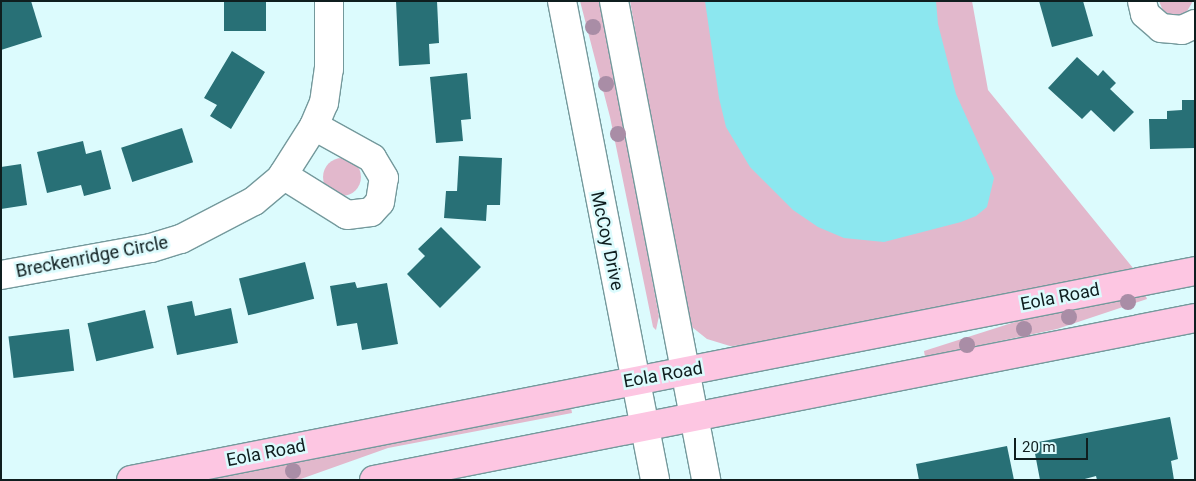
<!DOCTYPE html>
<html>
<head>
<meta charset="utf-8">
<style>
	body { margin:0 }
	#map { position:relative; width:1196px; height:481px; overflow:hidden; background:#dcfbfd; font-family:Roboto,sans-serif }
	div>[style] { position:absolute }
	.green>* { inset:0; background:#e2b8cc }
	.round { border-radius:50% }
	.water>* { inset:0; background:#8ce7ef }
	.building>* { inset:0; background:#287076; transform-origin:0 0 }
	.roads { filter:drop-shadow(1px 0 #74999c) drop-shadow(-1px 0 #74999c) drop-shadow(0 1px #74999c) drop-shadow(0 -1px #74999c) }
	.minor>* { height:28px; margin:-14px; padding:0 14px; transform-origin:14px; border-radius:14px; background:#fff }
	.major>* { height:28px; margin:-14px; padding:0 14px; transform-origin:14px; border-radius:14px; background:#fdc6e2 }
	.trees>* { width:16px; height:16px; margin:-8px; border-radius:50%; background:#a98da6 }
	span { translate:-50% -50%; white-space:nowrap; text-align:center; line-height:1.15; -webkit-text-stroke:5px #dcfbfd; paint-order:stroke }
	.street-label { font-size:18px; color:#0f1e1f }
	.frame { position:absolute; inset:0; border:2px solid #0f1e1f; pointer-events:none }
	.scale { position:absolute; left:1014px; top:438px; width:74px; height:22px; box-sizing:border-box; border:2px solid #0f1e1f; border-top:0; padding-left:6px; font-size:15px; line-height:18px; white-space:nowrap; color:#0f1e1f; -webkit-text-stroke:4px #dcfbfd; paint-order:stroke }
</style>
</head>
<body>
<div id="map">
	<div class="green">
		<div style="clip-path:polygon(580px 1px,600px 1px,659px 316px,656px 330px,653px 327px,610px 117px)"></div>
		<div style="clip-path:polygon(630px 1px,972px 1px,988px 90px,1133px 268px,756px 345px,730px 346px,707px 339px,692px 327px,685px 311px)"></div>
		<div style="clip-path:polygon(1159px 1px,1193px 1px,1186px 13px,1174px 16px,1163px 11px)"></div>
		<div class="round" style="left:323px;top:158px;width:38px;height:38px"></div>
		<div style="clip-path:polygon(1145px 294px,1147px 299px,1057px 329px,925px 357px,924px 351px,1027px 318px)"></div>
		<div style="clip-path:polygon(571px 407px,572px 413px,388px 448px,298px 480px,195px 480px)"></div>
	</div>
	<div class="water">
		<div style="clip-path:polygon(705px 1px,936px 1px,938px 24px,956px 94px,994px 178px,987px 207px,976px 216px,961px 222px,884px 242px,844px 238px,818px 227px,793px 210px,750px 167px,726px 127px,719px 98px)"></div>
	</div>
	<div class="building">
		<div style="clip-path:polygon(1px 1px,31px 1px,42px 37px,1px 50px)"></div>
		<div style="left:224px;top:1px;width:42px;height:30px"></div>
		<div style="clip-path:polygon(396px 1px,437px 1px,439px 43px,429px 44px,430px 64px,399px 66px)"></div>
		<div style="clip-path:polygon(1039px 1px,1083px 1px,1093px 36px,1052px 47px)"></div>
		<div style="clip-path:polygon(232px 51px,265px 72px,231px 129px,210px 116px,217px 105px,204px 98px)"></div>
		<div style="clip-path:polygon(1077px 57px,1098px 76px,1103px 70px,1116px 83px,1110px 89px,1134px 112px,1114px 132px,1091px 110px,1082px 119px,1048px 88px)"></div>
		<div style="clip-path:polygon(467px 73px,471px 119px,461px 120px,463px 141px,436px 143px,430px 77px)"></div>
		<div style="clip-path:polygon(1182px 100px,1195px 100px,1195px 148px,1150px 149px,1149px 119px,1167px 119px,1167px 111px,1182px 110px)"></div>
		<div style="left:182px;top:128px;width:36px;height:64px;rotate:72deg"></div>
		<div style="clip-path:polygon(83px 141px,86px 154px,101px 150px,111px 189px,84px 196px,81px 185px,47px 193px,37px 152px)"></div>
		<div style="clip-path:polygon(459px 156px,502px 158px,500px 205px,487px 205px,486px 221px,444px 218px,446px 191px,457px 191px)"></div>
		<div style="clip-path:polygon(21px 164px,27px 205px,1px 209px,1px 167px)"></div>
		<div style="clip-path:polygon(441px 227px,481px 267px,440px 308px,407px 274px,425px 256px,418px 249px)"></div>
		<div style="left:305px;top:262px;width:38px;height:68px;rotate:76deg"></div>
		<div style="clip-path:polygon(355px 282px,357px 288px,387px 283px,398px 344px,362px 350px,357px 323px,337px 326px,330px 286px)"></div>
		<div style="clip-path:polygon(192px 301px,195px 316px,231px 308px,238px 343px,177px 355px,167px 306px)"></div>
		<div style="left:145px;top:310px;width:39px;height:59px;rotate:77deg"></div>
		<div style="left:69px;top:329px;width:42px;height:61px;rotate:83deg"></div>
		<div style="clip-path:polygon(1170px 417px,1178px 459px,1171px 461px,1174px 480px,1097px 480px,1096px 476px,1081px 480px,1040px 480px,1033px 443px)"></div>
		<div style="clip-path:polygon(1007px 446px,1014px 480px,919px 480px,916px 464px)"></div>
	</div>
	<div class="roads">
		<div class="minor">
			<div style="left:562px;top:1px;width:488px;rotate:79deg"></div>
			<div style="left:614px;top:1px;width:488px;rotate:79.1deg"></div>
			<div style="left:1142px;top:1px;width:13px;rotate:77deg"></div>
			<div style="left:1145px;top:14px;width:21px;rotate:41deg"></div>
			<div style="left:1161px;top:28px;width:21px;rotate:5deg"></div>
			<div style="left:1182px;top:30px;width:14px;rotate:-25deg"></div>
			<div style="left:283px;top:175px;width:75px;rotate:32deg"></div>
			<div style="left:347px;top:215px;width:24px;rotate:-7deg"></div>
			<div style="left:371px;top:212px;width:13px;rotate:-48deg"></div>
			<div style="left:380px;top:202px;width:24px;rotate:-81deg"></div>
			<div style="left:384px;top:178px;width:23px;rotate:-121deg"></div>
			<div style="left:372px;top:158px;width:66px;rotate:-151.1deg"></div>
			<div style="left:1px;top:275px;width:152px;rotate:-10.2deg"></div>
			<div style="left:151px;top:248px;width:31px;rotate:-17deg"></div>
			<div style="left:181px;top:239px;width:82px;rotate:-27.5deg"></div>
			<div style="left:254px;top:201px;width:35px;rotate:-40deg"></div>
			<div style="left:281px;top:178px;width:62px;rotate:-57.6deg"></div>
			<div style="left:314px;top:126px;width:25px;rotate:-67deg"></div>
			<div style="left:324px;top:103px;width:34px;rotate:-82deg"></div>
			<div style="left:329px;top:69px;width:68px;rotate:-90deg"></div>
		</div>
		<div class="major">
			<div style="left:131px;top:480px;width:1084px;rotate:-11.11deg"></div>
			<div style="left:374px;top:480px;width:837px;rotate:-11.16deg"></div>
		</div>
	</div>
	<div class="trees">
		<div style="left:593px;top:27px"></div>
		<div style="left:606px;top:84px"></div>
		<div style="left:618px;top:134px"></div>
		<div style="left:1128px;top:302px"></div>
		<div style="left:1069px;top:317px"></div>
		<div style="left:1024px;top:329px"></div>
		<div style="left:967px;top:345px"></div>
		<div style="left:293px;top:471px"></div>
	</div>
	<div class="street-label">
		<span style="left:607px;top:241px;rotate:78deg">McCoy Drive</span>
		<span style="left:92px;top:257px;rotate:-11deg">Breckenridge Circle</span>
		<span style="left:1060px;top:297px;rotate:-11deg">Eola Road</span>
		<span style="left:663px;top:375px;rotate:-10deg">Eola Road</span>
		<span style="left:266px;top:453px;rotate:-11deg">Eola Road</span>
	</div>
	<div class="frame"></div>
	<div class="scale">20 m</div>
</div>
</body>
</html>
